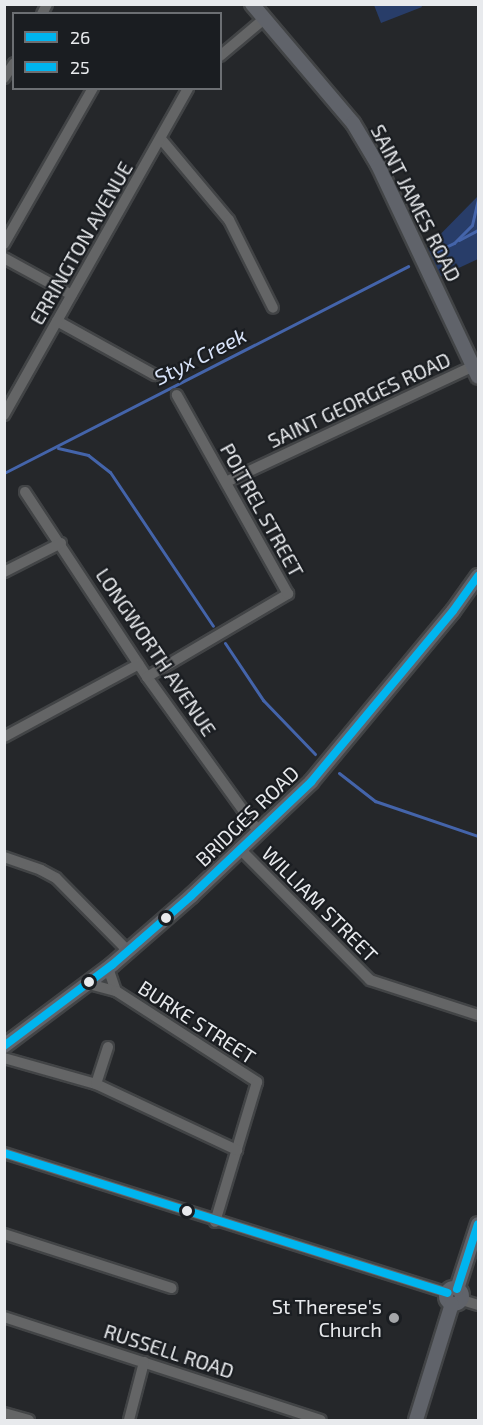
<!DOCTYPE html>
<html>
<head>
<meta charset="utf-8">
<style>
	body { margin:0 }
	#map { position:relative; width:483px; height:1425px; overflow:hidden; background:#25272a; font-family:"Exo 2",sans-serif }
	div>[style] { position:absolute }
	.green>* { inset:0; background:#283d69 }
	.stream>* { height:3px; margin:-1.5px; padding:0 1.5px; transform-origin:1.5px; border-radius:1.5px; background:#4464aa }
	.roads { filter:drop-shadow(2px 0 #424446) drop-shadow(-2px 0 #424446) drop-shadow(0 2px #424446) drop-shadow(0 -2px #424446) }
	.minor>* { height:10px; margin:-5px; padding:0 5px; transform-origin:5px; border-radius:5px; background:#646566 }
	.major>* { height:14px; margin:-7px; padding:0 7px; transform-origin:7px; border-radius:7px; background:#60636a }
	.major>.ring { margin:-7px; padding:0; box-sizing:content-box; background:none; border:14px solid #60636a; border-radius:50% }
	.bus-1>* { height:8px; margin:-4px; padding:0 4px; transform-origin:4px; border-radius:4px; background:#00b5ef }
	.bus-2>* { height:8px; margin:-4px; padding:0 4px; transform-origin:4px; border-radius:4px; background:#00b5ef }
	.dots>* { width:16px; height:16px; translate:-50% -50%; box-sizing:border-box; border:3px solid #1a1d21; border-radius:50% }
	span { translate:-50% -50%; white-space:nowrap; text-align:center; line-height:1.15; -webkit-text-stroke:4.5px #1a1d21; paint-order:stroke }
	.street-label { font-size:20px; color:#e8eaed }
	.poi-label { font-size:20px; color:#e8eaed }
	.right { translate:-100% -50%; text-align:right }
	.water-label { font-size:21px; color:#d9e4fa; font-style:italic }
	.frame { position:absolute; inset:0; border:6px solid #e8eaed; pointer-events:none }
	.legend { position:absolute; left:12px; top:12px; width:210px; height:78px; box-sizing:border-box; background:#1a1d21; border:2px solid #6c6f73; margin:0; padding:8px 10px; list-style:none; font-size:18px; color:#e8eaed }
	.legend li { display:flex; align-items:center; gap:12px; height:30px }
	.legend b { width:30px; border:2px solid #6c6f73 }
</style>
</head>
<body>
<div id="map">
	<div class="green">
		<div style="clip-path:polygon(374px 5px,421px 5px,422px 7px,381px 23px)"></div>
		<div style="clip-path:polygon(478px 196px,478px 259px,433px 280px,420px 255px)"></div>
	</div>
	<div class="stream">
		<div style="left:459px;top:240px;width:21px;rotate:-28deg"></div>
		<div style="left:437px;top:251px;width:19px;rotate:-25deg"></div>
		<div style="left:454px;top:243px;width:25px;rotate:-45deg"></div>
		<div style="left:472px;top:225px;width:27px;rotate:-77deg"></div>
		<div style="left:58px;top:448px;width:31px;rotate:13deg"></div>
		<div style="left:88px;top:455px;width:28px;rotate:38deg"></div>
		<div style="left:110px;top:472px;width:185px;rotate:56.2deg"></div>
		<div style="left:4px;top:473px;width:454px;rotate:-27.1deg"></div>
		<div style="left:225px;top:643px;width:69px;rotate:56.3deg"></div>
		<div style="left:263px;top:700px;width:75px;rotate:46.1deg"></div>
		<div style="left:339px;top:773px;width:46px;rotate:37.9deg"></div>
		<div style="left:375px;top:801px;width:109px;rotate:18.8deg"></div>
	</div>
	<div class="roads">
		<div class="minor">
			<div style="left:42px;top:14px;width:11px;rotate:-63deg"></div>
			<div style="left:220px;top:56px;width:57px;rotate:-40.1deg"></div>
			<div style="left:4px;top:78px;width:18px;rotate:-56deg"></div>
			<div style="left:161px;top:139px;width:106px;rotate:50deg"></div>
			<div style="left:229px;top:220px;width:98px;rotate:63.4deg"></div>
			<div style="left:4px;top:244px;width:180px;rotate:-60.3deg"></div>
			<div style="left:4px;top:258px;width:77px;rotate:28.6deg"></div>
			<div style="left:57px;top:321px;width:112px;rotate:28.9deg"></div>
			<div style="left:4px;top:415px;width:375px;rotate:-60.6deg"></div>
			<div style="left:226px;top:482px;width:274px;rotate:-25.1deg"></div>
			<div style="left:25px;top:492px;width:222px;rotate:56.6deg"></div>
			<div style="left:147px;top:677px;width:190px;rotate:54.2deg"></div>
			<div style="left:4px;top:572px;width:64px;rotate:-27deg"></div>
			<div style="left:147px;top:677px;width:164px;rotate:-30.5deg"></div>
			<div style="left:288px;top:594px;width:228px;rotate:-119.2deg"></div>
			<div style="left:4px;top:737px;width:153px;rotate:-28.4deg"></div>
			<div style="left:239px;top:848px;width:186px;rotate:45.2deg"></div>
			<div style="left:370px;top:980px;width:114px;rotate:18deg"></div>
			<div style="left:4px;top:857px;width:39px;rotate:19deg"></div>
			<div style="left:41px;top:870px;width:17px;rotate:28deg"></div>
			<div style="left:56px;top:878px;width:103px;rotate:45.4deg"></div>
			<div style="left:108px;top:968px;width:24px;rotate:71deg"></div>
			<div style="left:89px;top:984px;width:28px;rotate:15deg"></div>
			<div style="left:116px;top:991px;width:168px;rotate:32.8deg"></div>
			<div style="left:257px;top:1082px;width:146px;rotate:106.7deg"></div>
			<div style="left:4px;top:1058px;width:96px;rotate:15.8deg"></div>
			<div style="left:96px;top:1084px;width:156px;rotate:25.1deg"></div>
			<div style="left:96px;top:1084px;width:39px;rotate:-72deg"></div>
			<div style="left:4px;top:1153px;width:465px;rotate:17.5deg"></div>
			<div style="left:4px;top:1234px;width:176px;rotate:17.9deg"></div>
			<div style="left:462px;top:1300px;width:17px;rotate:17deg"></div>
			<div style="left:4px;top:1317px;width:333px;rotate:18deg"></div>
			<div style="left:4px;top:1413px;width:26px;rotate:16deg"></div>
			<div style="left:129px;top:1420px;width:60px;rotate:-75.5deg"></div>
		</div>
		<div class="major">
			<div style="left:252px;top:4px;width:156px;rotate:49.7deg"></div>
			<div style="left:353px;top:123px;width:49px;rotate:59.2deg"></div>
			<div style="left:378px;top:165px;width:234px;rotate:64.7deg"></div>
			<div style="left:4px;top:1046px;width:135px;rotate:-36.9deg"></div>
			<div style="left:112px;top:965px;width:105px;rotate:-41.1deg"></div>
			<div style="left:191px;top:896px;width:166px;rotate:-43.5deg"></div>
			<div style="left:311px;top:782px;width:222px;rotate:-50.3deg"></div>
			<div style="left:453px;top:611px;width:43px;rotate:-54.5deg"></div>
			<div class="ring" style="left:446px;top:1288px;width:2px;height:2px"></div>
			<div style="left:457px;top:1289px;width:68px;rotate:-72.1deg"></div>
			<div style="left:416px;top:1420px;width:121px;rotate:-72.8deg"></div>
		</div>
	</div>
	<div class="bus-1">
		<div style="left:4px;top:1046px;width:135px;rotate:-36.9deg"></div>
		<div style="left:112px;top:965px;width:105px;rotate:-41.1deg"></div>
		<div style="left:191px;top:896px;width:166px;rotate:-43.5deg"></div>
		<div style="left:311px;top:782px;width:222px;rotate:-50.3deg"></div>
		<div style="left:453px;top:611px;width:43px;rotate:-54.5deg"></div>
	</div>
	<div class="bus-2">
		<div style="left:4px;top:1153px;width:465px;rotate:17.5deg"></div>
		<div style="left:457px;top:1289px;width:68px;rotate:-72.1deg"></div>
	</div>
	<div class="dots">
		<div style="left:166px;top:918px;background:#e8eaed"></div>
		<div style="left:89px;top:982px;background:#e8eaed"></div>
		<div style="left:187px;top:1211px;background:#e8eaed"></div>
		<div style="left:394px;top:1318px;background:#a4a6a9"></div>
	</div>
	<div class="street-label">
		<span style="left:416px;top:203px;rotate:63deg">SAINT JAMES ROAD</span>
		<span style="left:81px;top:243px;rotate:-60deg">ERRINGTON AVENUE</span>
		<span style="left:359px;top:400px;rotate:-25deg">SAINT GEORGES ROAD</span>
		<span style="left:262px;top:510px;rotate:61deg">POITREL STREET</span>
		<span style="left:156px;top:652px;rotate:56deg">LONGWORTH AVENUE</span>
		<span style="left:247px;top:816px;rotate:-44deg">BRIDGES ROAD</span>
		<span style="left:320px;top:904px;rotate:45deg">WILLIAM STREET</span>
		<span style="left:197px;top:1022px;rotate:33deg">BURKE STREET</span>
		<span style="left:169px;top:1351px;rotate:18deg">RUSSELL ROAD</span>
	</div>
	<div class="poi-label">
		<span class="right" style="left:382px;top:1318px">St Therese's<br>Church</span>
	</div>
	<div class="water-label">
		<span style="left:200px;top:356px;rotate:-27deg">Styx Creek</span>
	</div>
	<div class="frame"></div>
	<ul class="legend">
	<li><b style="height:8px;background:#00b5ef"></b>26</li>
	<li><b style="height:8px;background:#00b5ef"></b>25</li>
	</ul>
</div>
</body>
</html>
